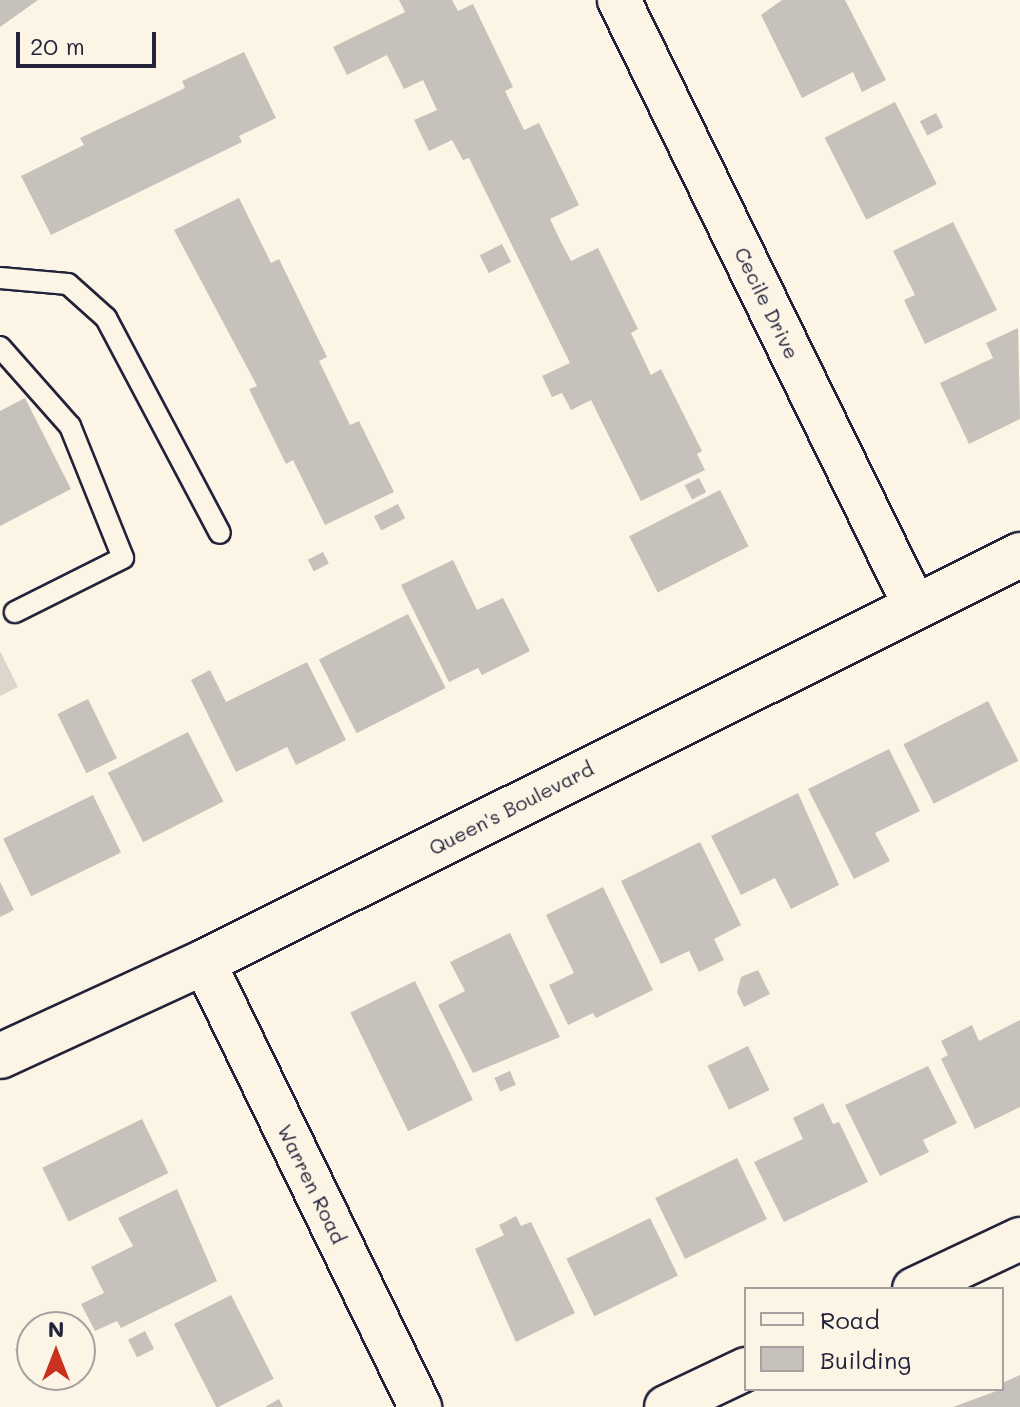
<!DOCTYPE html>
<html>
<head>
<meta charset="utf-8">
<style>
	body { margin:0 }
	#map { position:relative; width:1020px; height:1407px; overflow:hidden; background:#fcf5e5; font-family:Mali,sans-serif }
	div>[style] { position:absolute }
	.green>* { inset:0; background:#dcd6cc }
	.building>* { inset:0; background:#c6c1bb; transform-origin:0 0 }
	.roads { filter:drop-shadow(2px 0 #22223b) drop-shadow(-2px 0 #22223b) drop-shadow(0 2px #22223b) drop-shadow(0 -2px #22223b) }
	.service>* { height:20px; margin:-10px; padding:0 10px; transform-origin:10px; border-radius:10px; background:#fcf5e5 }
	.minor>* { height:42px; margin:-21px; padding:0 21px; transform-origin:21px; border-radius:21px; background:#fcf5e5 }
	.tertiary>* { height:44px; margin:-22px; padding:0 22px; transform-origin:22px; border-radius:22px; background:#fcf5e5 }
	span { translate:-50% -50%; white-space:nowrap; text-align:center; line-height:1.15; -webkit-text-stroke:8px #fcf5e5; paint-order:stroke }
	.street-label { font-size:20px; color:#22223b }
	.legend { position:absolute; left:744px; top:1287px; width:260px; height:104px; box-sizing:border-box; background:#fcf5e5; border:2px solid #a5a1a1; margin:0; padding:10px 14px; list-style:none; font-size:24px; color:#22223b }
	.legend li { display:flex; align-items:center; gap:16px; height:40px }
	.legend b { width:40px; border:2px solid #a5a1a1 }
	.north { position:absolute; left:16px; top:1311px; width:80px; height:80px; box-sizing:border-box; background:#fcf5e5; border:2px solid #a5a1a1; border-radius:50%; rotate:0deg; font-size:22px; font-weight:700; line-height:32px; text-align:center; color:#22223b }
	.north::after { content:''; display:block; margin:auto; width:28px; height:36px; background:#c8321e; clip-path:polygon(50% 0,100% 100%,50% 72%,0 100%) }
	.scale { position:absolute; left:16px; top:32px; width:140px; height:36px; box-sizing:border-box; border:4px solid #22223b; border-top:0; padding-left:10px; font-size:24px; line-height:28px; white-space:nowrap; color:#22223b; -webkit-text-stroke:6px #fcf5e5; paint-order:stroke }
</style>
</head>
<body>
<div id="map">
	<div class="green">
		<div style="clip-path:polygon(0 651px,18px 687px,0 696px)"></div>
	</div>
	<div class="building">
		<div style="clip-path:polygon(0 0,38px 0,0 27px)"></div>
		<div style="clip-path:polygon(399px 0,452px 0,458px 11px,473px 4px,513px 87px,505px 91px,524px 130px,539px 123px,579px 205px,550px 219px,560px 240px,571px 261px,598px 248px,638px 329px,631px 333px,651px 375px,661px 369px,702px 451px,697px 454px,705px 470px,641px 501px,591px 400px,571px 410px,562px 393px,552px 397px,542px 376px,570px 363px,469px 158px,463px 160px,452px 140px,429px 151px,414px 120px,437px 110px,423px 80px,404px 89px,387px 55px,347px 75px,333px 47px,405px 12px)"></div>
		<div style="clip-path:polygon(782px 0,845px 0,886px 80px,862px 92px,853px 72px,802px 98px,761px 15px)"></div>
		<div style="clip-path:polygon(244px 52px,276px 118px,239px 136px,242px 142px,51px 235px,21px 176px,84px 145px,80px 138px,185px 88px,182px 81px)"></div>
		<div style="left:895px;top:102px;width:92px;height:79px;rotate:63deg"></div>
		<div style="left:936px;top:113px;width:16px;height:18px;rotate:63deg"></div>
		<div style="clip-path:polygon(239px 198px,271px 263px,279px 259px,327px 357px,319px 361px,350px 425px,359px 421px,394px 492px,325px 525px,293px 460px,286px 464px,249px 389px,257px 386px,174px 230px)"></div>
		<div style="clip-path:polygon(953px 222px,997px 310px,925px 344px,904px 300px,915px 295px,893px 251px)"></div>
		<div style="left:502px;top:244px;width:20px;height:25px;rotate:63deg"></div>
		<div style="clip-path:polygon(1018px 328px,1020px 419px,969px 444px,940px 383px,993px 358px,986px 343px)"></div>
		<div style="clip-path:polygon(25px 398px,71px 489px,0 526px,0 411px)"></div>
		<div style="left:699px;top:478px;width:16px;height:16px;rotate:63deg"></div>
		<div style="left:720px;top:490px;width:63px;height:102px;rotate:63deg"></div>
		<div style="left:398px;top:504px;width:16px;height:27px;rotate:63deg"></div>
		<div style="left:323px;top:552px;width:13px;height:17px;rotate:63deg"></div>
		<div style="clip-path:polygon(453px 560px,477px 610px,503px 598px,530px 651px,482px 675px,478px 668px,449px 682px,401px 585px)"></div>
		<div style="left:408px;top:614px;width:83px;height:100px;rotate:63deg"></div>
		<div style="clip-path:polygon(307px 662px,346px 740px,296px 765px,287px 747px,236px 772px,191px 680px,210px 670px,226px 702px)"></div>
		<div style="left:88px;top:699px;width:66px;height:34px;rotate:64deg"></div>
		<div style="left:988px;top:701px;width:67px;height:95px;rotate:63deg"></div>
		<div style="left:188px;top:732px;width:78px;height:90px;rotate:63deg"></div>
		<div style="clip-path:polygon(889px 749px,920px 811px,875px 833px,890px 861px,854px 879px,808px 789px)"></div>
		<div style="clip-path:polygon(798px 793px,839px 885px,791px 909px,775px 878px,741px 895px,711px 836px)"></div>
		<div style="left:93px;top:795px;width:64px;height:100px;rotate:64deg"></div>
		<div style="clip-path:polygon(700px 842px,741px 925px,714px 939px,724px 960px,699px 972px,689px 951px,661px 964px,621px 881px)"></div>
		<div style="clip-path:polygon(0 882px,14px 910px,0 917px)"></div>
		<div style="clip-path:polygon(603px 887px,653px 990px,596px 1018px,593px 1013px,568px 1025px,549px 985px,574px 973px,546px 915px)"></div>
		<div style="clip-path:polygon(510px 933px,560px 1037px,473px 1073px,438px 1005px,465px 991px,450px 962px)"></div>
		<div style="clip-path:polygon(758px 970px,770px 994px,744px 1007px,737px 992px,741px 977px)"></div>
		<div style="left:415px;top:981px;width:132px;height:72px;rotate:64deg"></div>
		<div style="clip-path:polygon(1020px 1020px,1020px 1107px,975px 1129px,941px 1059px,948px 1055px,941px 1041px,972px 1025px,979px 1041px)"></div>
		<div style="left:748px;top:1046px;width:49px;height:45px;rotate:64deg"></div>
		<div style="clip-path:polygon(928px 1066px,957px 1123px,923px 1140px,929px 1152px,880px 1176px,845px 1105px)"></div>
		<div style="left:510px;top:1071px;width:15px;height:17px;rotate:67deg"></div>
		<div style="clip-path:polygon(823px 1103px,833px 1124px,839px 1122px,868px 1182px,784px 1222px,754px 1162px,803px 1139px,793px 1118px)"></div>
		<div style="left:142px;top:1119px;width:60px;height:111px;rotate:64deg"></div>
		<div style="left:737px;top:1158px;width:68px;height:91px;rotate:64deg"></div>
		<div style="clip-path:polygon(177px 1189px,217px 1281px,121px 1328px,117px 1321px,95px 1331px,81px 1304px,104px 1293px,91px 1267px,133px 1246px,118px 1218px)"></div>
		<div style="clip-path:polygon(516px 1216px,521px 1226px,531px 1222px,575px 1313px,516px 1342px,475px 1249px,504px 1235px,499px 1225px)"></div>
		<div style="left:650px;top:1218px;width:64px;height:93px;rotate:64deg"></div>
		<div style="left:231px;top:1295px;width:94px;height:64px;rotate:63deg"></div>
		<div style="left:145px;top:1331px;width:20px;height:19px;rotate:63deg"></div>
		<div style="clip-path:polygon(32px 1340px,32px 1357px,21px 1362px,15px 1349px)"></div>
		<div style="clip-path:polygon(1020px 1375px,1020px 1407px,953px 1407px,1002px 1389px,1002px 1383px)"></div>
		<div style="clip-path:polygon(279px 1399px,283px 1407px,265px 1407px)"></div>
	</div>
	<div class="roads">
		<div class="service">
			<div style="left:0;top:278px;width:68px;rotate:5deg"></div>
			<div style="left:68px;top:284px;width:51px;rotate:41.8deg"></div>
			<div style="left:106px;top:318px;width:243px;rotate:62.1deg"></div>
			<div style="left:0;top:347px;width:106px;rotate:48.5deg"></div>
			<div style="left:70px;top:426px;width:142px;rotate:68.1deg"></div>
			<div style="left:123px;top:558px;width:121px;rotate:153.4deg"></div>
		</div>
		<div class="minor">
			<div style="left:619px;top:0;width:675px;rotate:64deg"></div>
			<div style="left:204px;top:962px;width:495px;rotate:64.1deg"></div>
			<div style="left:914px;top:1289px;width:117px;rotate:-25.3deg"></div>
			<div style="left:666px;top:1407px;width:89px;rotate:-25.4deg"></div>
		</div>
		<div class="tertiary">
			<div style="left:0;top:1056px;width:225px;rotate:-24.7deg"></div>
			<div style="left:204px;top:962px;width:912px;rotate:-26.51deg"></div>
		</div>
	</div>
	<div class="street-label">
		<span style="left:767px;top:303px;rotate:64deg">Cecile Drive</span>
		<span style="left:511px;top:808px;rotate:-27deg">Queen's Boulevard</span>
		<span style="left:312px;top:1184px;rotate:64deg">Warren Road</span>
	</div>
	<ul class="legend">
	<li><b style="height:10px;background:#fcf5e5"></b>Road</li>
	<li><b style="height:22px;background:#c6c1bb"></b>Building</li>
	</ul>
	<div class="north">N</div>
	<div class="scale">20 m</div>
</div>
</body>
</html>
